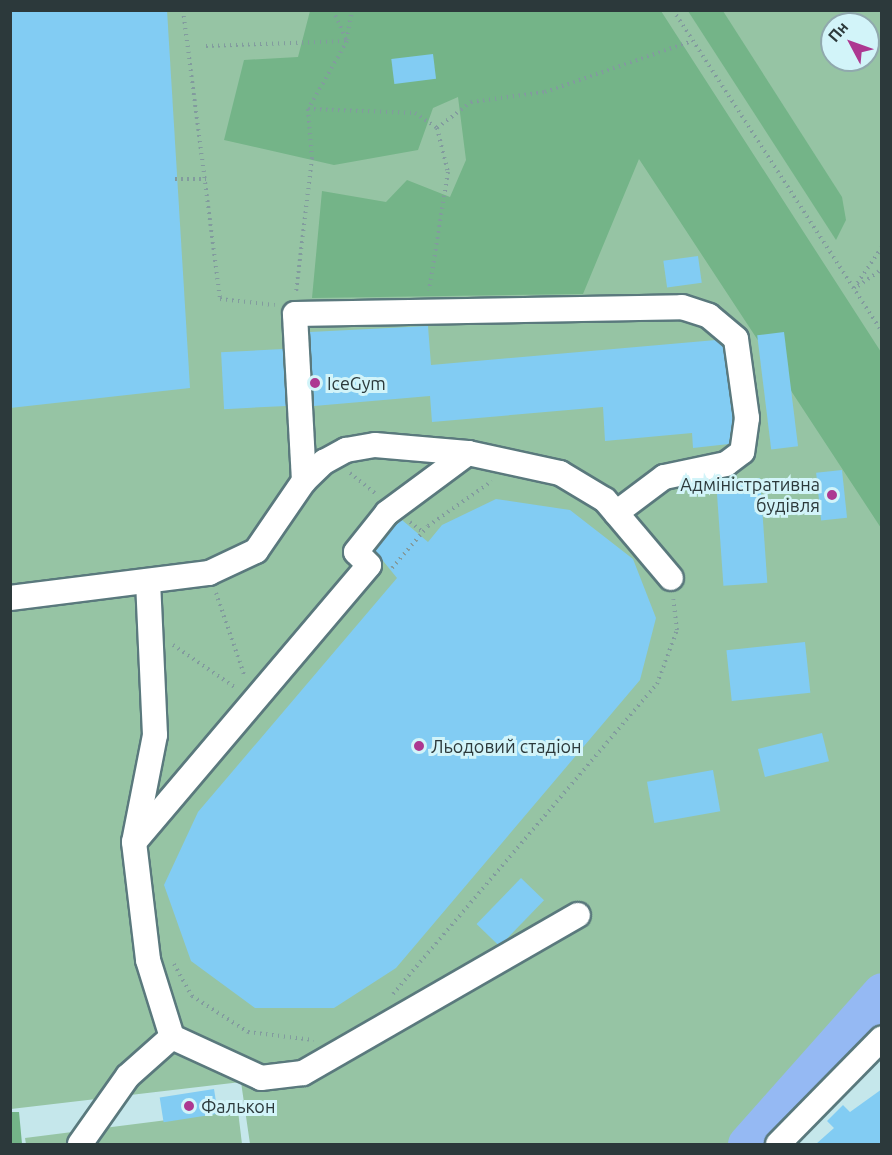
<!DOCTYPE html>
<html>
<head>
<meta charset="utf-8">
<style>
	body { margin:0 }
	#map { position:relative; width:892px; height:1155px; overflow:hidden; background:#c5e7eb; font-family:Ubuntu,sans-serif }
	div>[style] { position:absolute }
	.green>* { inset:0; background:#96c4a4 }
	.forest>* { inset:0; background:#74b488 }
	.river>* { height:39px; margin:-19.5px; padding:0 19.5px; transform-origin:19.5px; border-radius:19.5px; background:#95b9f3 }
	.building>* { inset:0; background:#82ccf3; transform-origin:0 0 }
	.path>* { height:4px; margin-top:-2px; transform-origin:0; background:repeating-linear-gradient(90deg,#829b9e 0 1.5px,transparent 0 6px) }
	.roads { filter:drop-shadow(2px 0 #5a797d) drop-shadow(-2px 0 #5a797d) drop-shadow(0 2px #5a797d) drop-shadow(0 -2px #5a797d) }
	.minor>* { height:24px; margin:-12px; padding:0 12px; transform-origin:12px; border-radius:12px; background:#fff }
	.dots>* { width:16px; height:16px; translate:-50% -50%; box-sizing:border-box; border:3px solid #d2f4f9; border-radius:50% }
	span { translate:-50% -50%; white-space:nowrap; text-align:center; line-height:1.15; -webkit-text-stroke:6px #d2f4f9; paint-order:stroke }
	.poi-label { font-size:18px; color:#2c393b }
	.left { translate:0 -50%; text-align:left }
	.right { translate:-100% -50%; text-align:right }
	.frame { position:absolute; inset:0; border:12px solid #2c393b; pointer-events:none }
	.north { position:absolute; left:820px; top:12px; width:60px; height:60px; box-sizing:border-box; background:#d2f4f9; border:2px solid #90a9ad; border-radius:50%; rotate:311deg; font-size:16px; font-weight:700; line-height:24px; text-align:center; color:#2c393b }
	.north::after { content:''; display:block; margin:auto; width:21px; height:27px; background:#ad3891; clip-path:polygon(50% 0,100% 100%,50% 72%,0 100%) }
</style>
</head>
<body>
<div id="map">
	<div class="green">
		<div style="clip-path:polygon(evenodd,11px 11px,881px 11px,881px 980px,738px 1144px,250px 1144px,241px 1082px,11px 1109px,11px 11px,832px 24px,868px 24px,868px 60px,832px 60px,832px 24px)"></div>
		<div style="clip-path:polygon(238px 1111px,242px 1144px,26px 1144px,25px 1138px)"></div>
	</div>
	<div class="forest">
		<div style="clip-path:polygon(310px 11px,661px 11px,881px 352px,881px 528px,639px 159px,583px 294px,312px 298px,322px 191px,386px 202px,407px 180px,450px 197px,466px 160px,458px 97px,433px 108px,418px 150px,334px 165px,224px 140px,244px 60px,298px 57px)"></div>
		<div style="clip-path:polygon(688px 11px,723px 11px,842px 197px,846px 220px,836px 240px)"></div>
		<div style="clip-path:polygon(11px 1112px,19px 1112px,22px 1144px,11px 1144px)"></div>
	</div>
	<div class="river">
		<div style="left:747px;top:1144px;width:203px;rotate:-48.4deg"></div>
	</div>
	<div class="building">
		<div style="clip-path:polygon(10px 10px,167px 10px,190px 388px,10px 408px)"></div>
		<div style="left:433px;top:54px;width:25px;height:42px;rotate:83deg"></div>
		<div style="left:698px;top:256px;width:27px;height:35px;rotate:82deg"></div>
		<div style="clip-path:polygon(428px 326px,431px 365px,716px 340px,723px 346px,733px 418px,729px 444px,693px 448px,692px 433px,605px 441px,603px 407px,432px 422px,430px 396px,314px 406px,310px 332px)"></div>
		<div style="left:784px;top:332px;width:115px;height:27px;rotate:83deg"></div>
		<div style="left:283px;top:349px;width:57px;height:62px;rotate:87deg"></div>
		<div style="left:842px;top:470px;width:48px;height:26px;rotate:84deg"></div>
		<div style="left:760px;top:478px;width:105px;height:44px;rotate:86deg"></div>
		<div style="clip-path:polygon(496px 499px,570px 510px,633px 559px,656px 618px,640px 680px,396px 968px,334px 1008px,255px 1008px,191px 961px,164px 885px,198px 812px,397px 578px,375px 551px,397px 523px,402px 520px,428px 542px,442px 525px)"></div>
		<div style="left:805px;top:642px;width:51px;height:79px;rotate:84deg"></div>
		<div style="left:822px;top:733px;width:29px;height:66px;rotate:76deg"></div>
		<div style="left:713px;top:770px;width:42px;height:67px;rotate:80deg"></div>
		<div style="left:521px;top:878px;width:32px;height:64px;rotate:44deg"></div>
		<div style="left:214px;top:1089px;width:25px;height:55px;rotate:81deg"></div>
		<div style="clip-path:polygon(882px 1089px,882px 1144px,816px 1144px,834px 1128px,827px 1121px,843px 1105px,850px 1112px)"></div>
	</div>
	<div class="path">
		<div style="left:183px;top:10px;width:291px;rotate:82.7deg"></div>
		<div style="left:220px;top:299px;width:55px;rotate:6.2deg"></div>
		<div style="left:333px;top:10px;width:34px;rotate:66deg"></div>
		<div style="left:673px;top:10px;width:384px;rotate:57deg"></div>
		<div style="left:347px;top:40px;width:30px;rotate:-81deg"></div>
		<div style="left:206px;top:46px;width:141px;rotate:-2deg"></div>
		<div style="left:347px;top:41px;width:78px;rotate:119.8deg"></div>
		<div style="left:308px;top:109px;width:49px;rotate:85.3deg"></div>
		<div style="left:312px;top:158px;width:135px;rotate:96.8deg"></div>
		<div style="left:308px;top:109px;width:107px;rotate:2.1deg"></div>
		<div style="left:415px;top:113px;width:27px;rotate:34deg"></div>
		<div style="left:437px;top:128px;width:45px;rotate:76deg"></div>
		<div style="left:448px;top:172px;width:120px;rotate:99.1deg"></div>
		<div style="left:437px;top:128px;width:43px;rotate:-37.4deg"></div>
		<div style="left:471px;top:102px;width:75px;rotate:-7.7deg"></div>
		<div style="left:545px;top:92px;width:156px;rotate:-19.1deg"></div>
		<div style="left:175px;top:179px;width:31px"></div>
		<div style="left:858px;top:286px;width:29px;rotate:-35deg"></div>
		<div style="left:854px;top:288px;width:50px;rotate:-55.7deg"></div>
		<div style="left:350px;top:473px;width:35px;rotate:39deg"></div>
		<div style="left:410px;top:522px;width:16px;rotate:38deg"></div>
		<div style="left:392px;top:568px;width:55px;rotate:-49.4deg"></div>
		<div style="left:428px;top:526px;width:78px;rotate:-35.1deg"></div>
		<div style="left:216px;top:593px;width:89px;rotate:71deg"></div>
		<div style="left:173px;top:645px;width:76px;rotate:34.3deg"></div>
		<div style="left:174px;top:964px;width:37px;rotate:61deg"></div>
		<div style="left:192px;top:996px;width:67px;rotate:32.7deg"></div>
		<div style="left:248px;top:1032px;width:66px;rotate:6.9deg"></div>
		<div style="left:393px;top:994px;width:407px;rotate:-49.6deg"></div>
		<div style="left:657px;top:684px;width:58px;rotate:-69.7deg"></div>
		<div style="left:677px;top:630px;width:31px;rotate:-97deg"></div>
	</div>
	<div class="roads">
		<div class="minor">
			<div style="left:304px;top:481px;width:167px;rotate:-93.1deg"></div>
			<div style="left:295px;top:314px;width:387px;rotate:-1deg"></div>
			<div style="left:682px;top:307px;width:28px;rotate:18deg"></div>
			<div style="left:709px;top:316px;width:35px;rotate:40deg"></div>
			<div style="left:736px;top:339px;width:80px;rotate:82.1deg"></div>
			<div style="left:747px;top:418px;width:34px;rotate:98deg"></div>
			<div style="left:742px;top:452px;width:20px;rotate:143deg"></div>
			<div style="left:726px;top:464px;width:63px;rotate:168.2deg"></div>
			<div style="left:664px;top:477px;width:60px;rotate:143.1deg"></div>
			<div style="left:148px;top:581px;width:154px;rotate:87.4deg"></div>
			<div style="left:155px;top:735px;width:109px;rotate:101.1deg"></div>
			<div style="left:134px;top:842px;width:119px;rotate:83.2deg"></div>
			<div style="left:148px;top:960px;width:81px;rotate:72.7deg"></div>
			<div style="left:172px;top:1037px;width:98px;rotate:24.7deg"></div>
			<div style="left:261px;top:1078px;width:42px;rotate:-6.8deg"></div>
			<div style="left:303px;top:1073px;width:317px;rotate:-29.9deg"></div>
			<div style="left:10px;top:598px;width:201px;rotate:-7.2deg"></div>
			<div style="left:209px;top:573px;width:52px;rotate:-25.1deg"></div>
			<div style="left:256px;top:551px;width:85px;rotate:-55.6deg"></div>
			<div style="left:304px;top:481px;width:28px;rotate:-44deg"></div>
			<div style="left:324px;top:462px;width:25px;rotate:-29deg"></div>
			<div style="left:346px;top:450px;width:29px;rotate:-10deg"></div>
			<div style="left:375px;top:445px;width:93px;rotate:4.9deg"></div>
			<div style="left:468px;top:453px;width:94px;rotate:12.3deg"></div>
			<div style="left:560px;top:473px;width:52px;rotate:31deg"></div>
			<div style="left:605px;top:500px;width:102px;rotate:49.8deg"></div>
			<div style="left:136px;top:840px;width:360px;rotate:-49.7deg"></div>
			<div style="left:369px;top:565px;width:18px;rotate:-135deg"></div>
			<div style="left:356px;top:552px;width:50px;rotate:-51.5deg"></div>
			<div style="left:387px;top:513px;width:101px;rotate:-36.5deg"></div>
			<div style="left:80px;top:1144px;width:83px;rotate:-54.8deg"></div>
			<div style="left:128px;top:1076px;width:59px;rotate:-41.6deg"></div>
			<div style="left:778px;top:1144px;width:148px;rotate:-45.5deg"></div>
		</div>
	</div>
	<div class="dots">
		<div style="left:315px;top:383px;background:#ad3891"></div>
		<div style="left:832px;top:495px;background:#ad3891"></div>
		<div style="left:419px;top:746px;background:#ad3891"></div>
		<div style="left:189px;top:1106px;background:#ad3891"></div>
	</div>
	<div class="poi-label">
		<span class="left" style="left:327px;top:383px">IceGym</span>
		<span class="right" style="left:820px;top:495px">Адміністративна<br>будівля</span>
		<span class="left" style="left:431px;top:746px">Льодовий стадіон</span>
		<span class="left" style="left:201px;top:1106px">Фалькон</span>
	</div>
	<div class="frame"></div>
	<div class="north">Пн</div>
</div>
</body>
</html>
